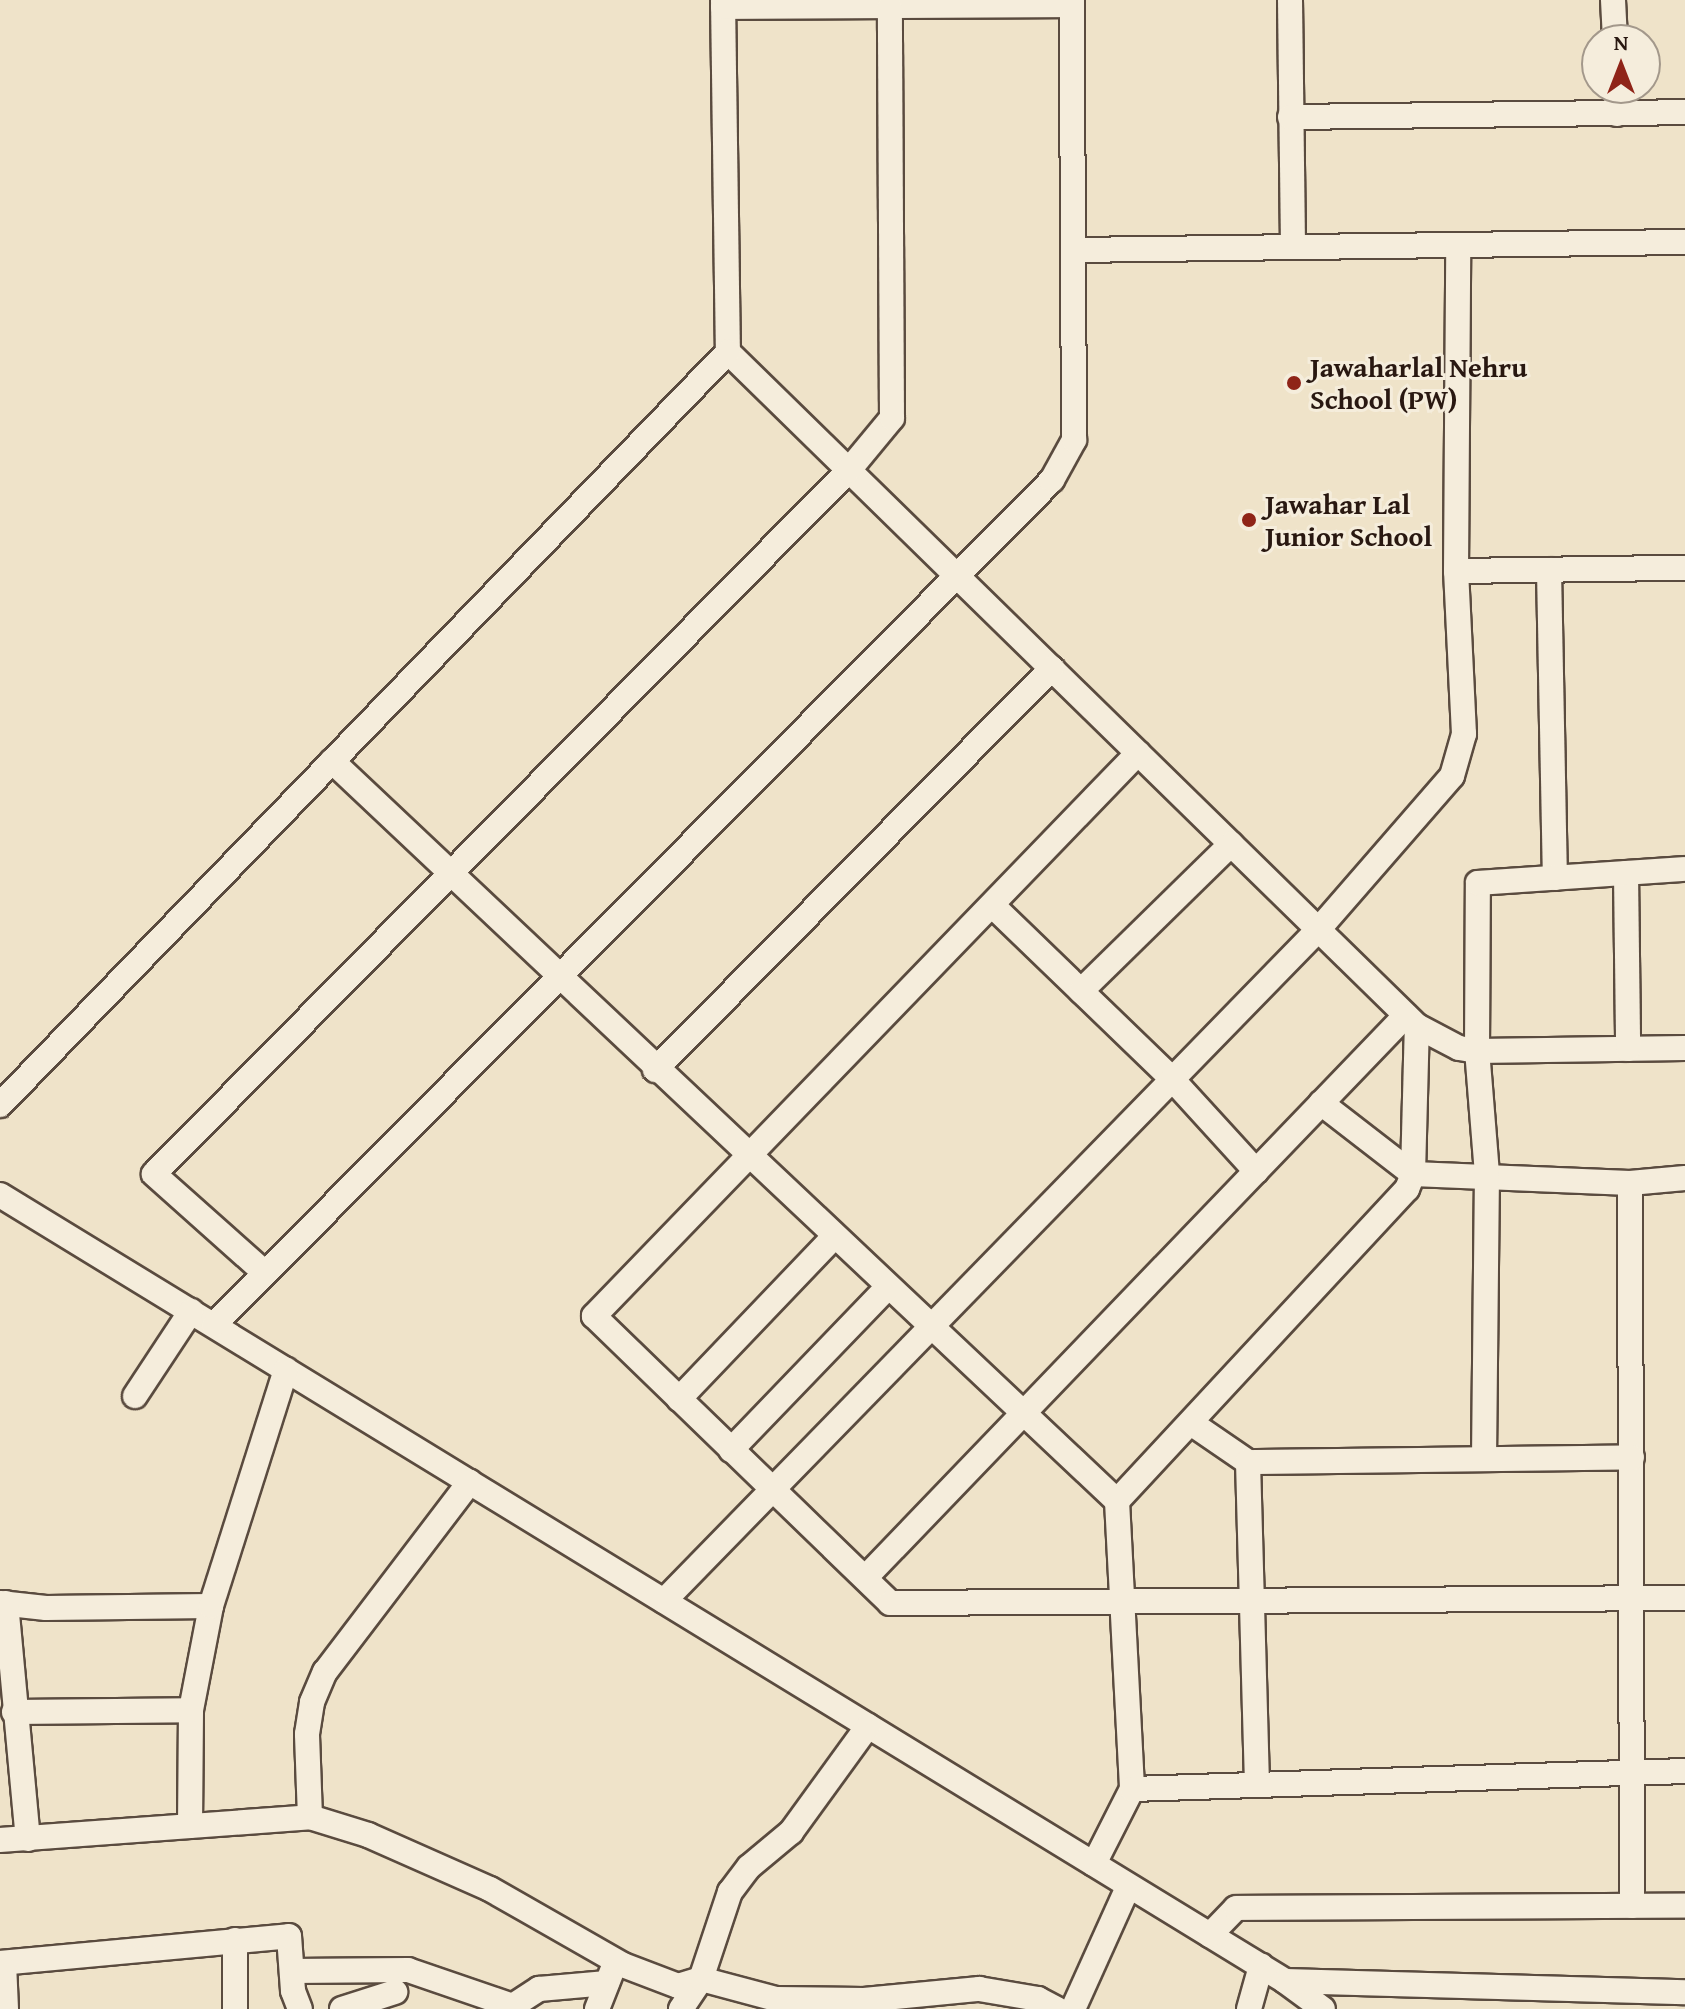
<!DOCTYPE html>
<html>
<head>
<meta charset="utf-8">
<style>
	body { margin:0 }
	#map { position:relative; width:1685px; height:2009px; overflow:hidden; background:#efe3c9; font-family:"Gentium Book Plus",serif }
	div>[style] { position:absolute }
	.roads { filter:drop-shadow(2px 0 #5a4b3f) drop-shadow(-2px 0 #5a4b3f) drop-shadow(0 2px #5a4b3f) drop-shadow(0 -2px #5a4b3f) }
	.minor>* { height:24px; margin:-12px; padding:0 12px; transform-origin:12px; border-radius:12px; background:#f5eddc }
	.dots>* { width:22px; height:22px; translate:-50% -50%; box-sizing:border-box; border:4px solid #f5eddc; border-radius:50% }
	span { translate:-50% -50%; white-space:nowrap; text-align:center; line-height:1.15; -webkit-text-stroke:6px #f5eddc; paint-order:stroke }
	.poi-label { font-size:28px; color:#291811; font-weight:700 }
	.left { translate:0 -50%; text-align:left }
	.north { position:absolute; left:1581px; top:24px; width:80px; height:80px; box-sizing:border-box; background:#f5eddc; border:2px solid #a3988b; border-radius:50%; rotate:0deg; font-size:22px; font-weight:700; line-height:32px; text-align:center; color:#291811 }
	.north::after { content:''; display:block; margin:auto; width:28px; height:36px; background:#8f2418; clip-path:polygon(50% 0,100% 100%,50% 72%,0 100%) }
</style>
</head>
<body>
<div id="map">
	<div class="roads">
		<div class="minor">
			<div style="left:723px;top:0;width:352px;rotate:89.2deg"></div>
			<div style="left:728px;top:352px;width:964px;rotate:44.37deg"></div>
			<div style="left:1417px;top:1026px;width:47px;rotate:27.6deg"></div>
			<div style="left:1459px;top:1048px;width:18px;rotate:9deg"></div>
			<div style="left:1477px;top:1051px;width:208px;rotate:-0.8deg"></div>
			<div style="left:1290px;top:0;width:246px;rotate:89.3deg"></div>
			<div style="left:1613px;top:0;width:40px;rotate:87.1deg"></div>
			<div style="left:723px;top:7px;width:349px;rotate:-0.3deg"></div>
			<div style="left:1616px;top:88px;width:26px;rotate:88deg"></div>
			<div style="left:1290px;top:117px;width:395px;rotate:-0.7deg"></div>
			<div style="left:1073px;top:250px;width:612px;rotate:-0.75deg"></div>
			<div style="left:1549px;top:570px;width:308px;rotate:88.9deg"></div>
			<div style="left:1456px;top:571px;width:229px;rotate:-0.8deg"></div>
			<div style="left:1138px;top:753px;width:783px;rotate:134.02deg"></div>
			<div style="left:594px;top:1316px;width:412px;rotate:44.1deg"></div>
			<div style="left:890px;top:1603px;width:795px;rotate:-0.36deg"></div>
			<div style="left:332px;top:761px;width:1079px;rotate:43.31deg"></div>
			<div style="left:1117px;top:1501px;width:288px;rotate:87deg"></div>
			<div style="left:1132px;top:1789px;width:84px;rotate:116.9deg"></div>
			<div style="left:1626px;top:873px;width:176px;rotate:89.3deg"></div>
			<div style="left:992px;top:905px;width:250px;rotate:44deg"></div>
			<div style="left:1172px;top:1079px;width:125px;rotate:47.6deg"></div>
			<div style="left:1081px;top:991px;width:210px;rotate:-44.4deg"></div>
			<div style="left:655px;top:1070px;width:565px;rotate:-45.36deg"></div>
			<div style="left:1321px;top:1103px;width:116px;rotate:37.7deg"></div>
			<div style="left:1413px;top:1174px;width:217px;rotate:2.4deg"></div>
			<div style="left:1630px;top:1183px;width:55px;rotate:-5.2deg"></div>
			<div style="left:0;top:1105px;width:1047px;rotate:-45.97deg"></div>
			<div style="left:1630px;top:1183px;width:723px;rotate:89.84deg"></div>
			<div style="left:0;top:1195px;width:1506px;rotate:31.45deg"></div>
			<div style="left:1285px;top:1981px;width:47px;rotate:36.4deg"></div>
			<div style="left:265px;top:1273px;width:149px;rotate:-138.3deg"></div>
			<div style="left:154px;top:1174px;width:989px;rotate:-45.37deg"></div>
			<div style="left:849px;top:470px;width:67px;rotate:-50.4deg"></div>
			<div style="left:892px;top:418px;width:411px;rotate:-90.3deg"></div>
			<div style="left:214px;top:1325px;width:1190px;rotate:-45.24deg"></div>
			<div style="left:1052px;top:480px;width:46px;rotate:-61.2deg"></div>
			<div style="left:1074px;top:440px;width:440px;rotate:-90.3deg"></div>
			<div style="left:135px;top:1396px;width:102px;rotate:-56.6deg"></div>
			<div style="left:679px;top:1399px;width:224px;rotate:-46.3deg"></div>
			<div style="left:1191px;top:1423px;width:69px;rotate:34.4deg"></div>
			<div style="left:1248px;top:1462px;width:384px;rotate:-0.7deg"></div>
			<div style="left:731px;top:1450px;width:226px;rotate:-46.1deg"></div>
			<div style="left:1484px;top:1459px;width:285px;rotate:-89.4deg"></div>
			<div style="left:1487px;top:1174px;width:123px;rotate:-94.6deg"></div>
			<div style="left:1477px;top:1051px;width:168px;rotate:-89.7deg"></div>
			<div style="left:1478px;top:883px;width:207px;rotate:-3.9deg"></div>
			<div style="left:1248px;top:1462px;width:323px;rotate:88.4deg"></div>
			<div style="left:1117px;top:1501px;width:426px;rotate:-47.1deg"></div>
			<div style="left:1407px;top:1189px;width:16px;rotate:-68deg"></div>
			<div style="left:1413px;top:1174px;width:148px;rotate:-88.5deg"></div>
			<div style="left:866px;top:1577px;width:779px;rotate:-46.14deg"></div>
			<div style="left:664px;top:1601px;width:937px;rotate:-45.74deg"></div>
			<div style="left:1318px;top:930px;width:204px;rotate:-49deg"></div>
			<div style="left:1452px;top:776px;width:44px;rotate:-74.1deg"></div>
			<div style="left:1464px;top:734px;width:163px;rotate:-92.8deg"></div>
			<div style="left:1456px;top:571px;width:323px;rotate:-89.6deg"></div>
			<div style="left:0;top:1603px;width:46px;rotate:6.2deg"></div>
			<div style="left:46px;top:1608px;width:165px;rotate:-0.7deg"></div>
			<div style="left:6px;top:1603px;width:237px;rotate:84.7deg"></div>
			<div style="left:14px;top:1712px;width:177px;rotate:-0.6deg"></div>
			<div style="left:1132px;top:1789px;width:553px;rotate:-1.86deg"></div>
			<div style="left:310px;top:1817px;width:83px;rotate:-92.1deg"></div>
			<div style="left:307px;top:1734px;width:32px;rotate:-81deg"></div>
			<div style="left:312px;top:1702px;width:33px;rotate:-67deg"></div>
			<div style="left:325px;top:1672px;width:239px;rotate:-52.7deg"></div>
			<div style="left:190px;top:1826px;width:116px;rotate:-89.5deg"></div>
			<div style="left:191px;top:1710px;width:106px;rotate:-79.1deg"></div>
			<div style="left:211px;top:1606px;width:248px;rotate:-72.4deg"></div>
			<div style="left:0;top:1840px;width:311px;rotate:-4.2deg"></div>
			<div style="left:310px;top:1817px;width:61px;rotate:17.2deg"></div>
			<div style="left:368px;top:1835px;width:133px;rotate:23.9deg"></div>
			<div style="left:490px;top:1889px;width:153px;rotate:29.7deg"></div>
			<div style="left:623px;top:1965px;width:59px;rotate:20.9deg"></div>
			<div style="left:678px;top:1986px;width:24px;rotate:-17deg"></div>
			<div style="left:701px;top:1979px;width:78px;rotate:14.9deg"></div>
			<div style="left:776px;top:1999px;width:88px;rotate:0.7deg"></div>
			<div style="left:864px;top:2000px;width:116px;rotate:-5.5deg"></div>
			<div style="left:979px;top:1989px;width:60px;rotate:9.6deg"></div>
			<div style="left:1038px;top:1999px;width:21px;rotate:28deg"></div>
			<div style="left:1210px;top:1935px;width:37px;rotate:-46deg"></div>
			<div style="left:1236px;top:1908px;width:449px;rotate:-0.3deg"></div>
			<div style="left:235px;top:1940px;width:69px;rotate:90deg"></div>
			<div style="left:0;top:1963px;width:290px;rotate:-5.3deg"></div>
			<div style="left:289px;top:1936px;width:55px;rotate:85.8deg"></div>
			<div style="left:293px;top:1991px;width:19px;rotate:69deg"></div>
			<div style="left:4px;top:1963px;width:46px;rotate:87.5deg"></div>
			<div style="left:292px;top:1971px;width:116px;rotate:-0.5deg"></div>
			<div style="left:408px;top:1970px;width:108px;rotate:18.9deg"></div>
			<div style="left:1285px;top:1981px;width:400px;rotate:1.6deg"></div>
			<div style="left:342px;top:2009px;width:56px;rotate:-17.8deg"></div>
			<div style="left:508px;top:2009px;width:37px;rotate:-33deg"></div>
			<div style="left:539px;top:1989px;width:68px;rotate:-5deg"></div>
			<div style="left:597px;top:2009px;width:41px;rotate:-68.5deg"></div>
			<div style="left:681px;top:2009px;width:36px;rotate:-56deg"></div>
			<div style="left:701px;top:1979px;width:92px;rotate:-71.6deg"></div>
			<div style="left:730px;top:1892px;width:31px;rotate:-53deg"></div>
			<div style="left:749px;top:1867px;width:55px;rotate:-39.8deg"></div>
			<div style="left:791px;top:1832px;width:131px;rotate:-54deg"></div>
			<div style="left:1073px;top:2009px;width:134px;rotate:-65.7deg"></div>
			<div style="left:1249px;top:2009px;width:45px;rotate:-74.4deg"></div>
		</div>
	</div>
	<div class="dots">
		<div style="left:1294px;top:383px;background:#8f2418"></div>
		<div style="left:1249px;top:520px;background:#8f2418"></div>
	</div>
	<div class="poi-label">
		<span class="left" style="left:1310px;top:383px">Jawaharlal Nehru<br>School (PW)</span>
		<span class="left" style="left:1265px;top:520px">Jawahar Lal<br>Junior School</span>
	</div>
	<div class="north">N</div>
</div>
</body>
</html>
